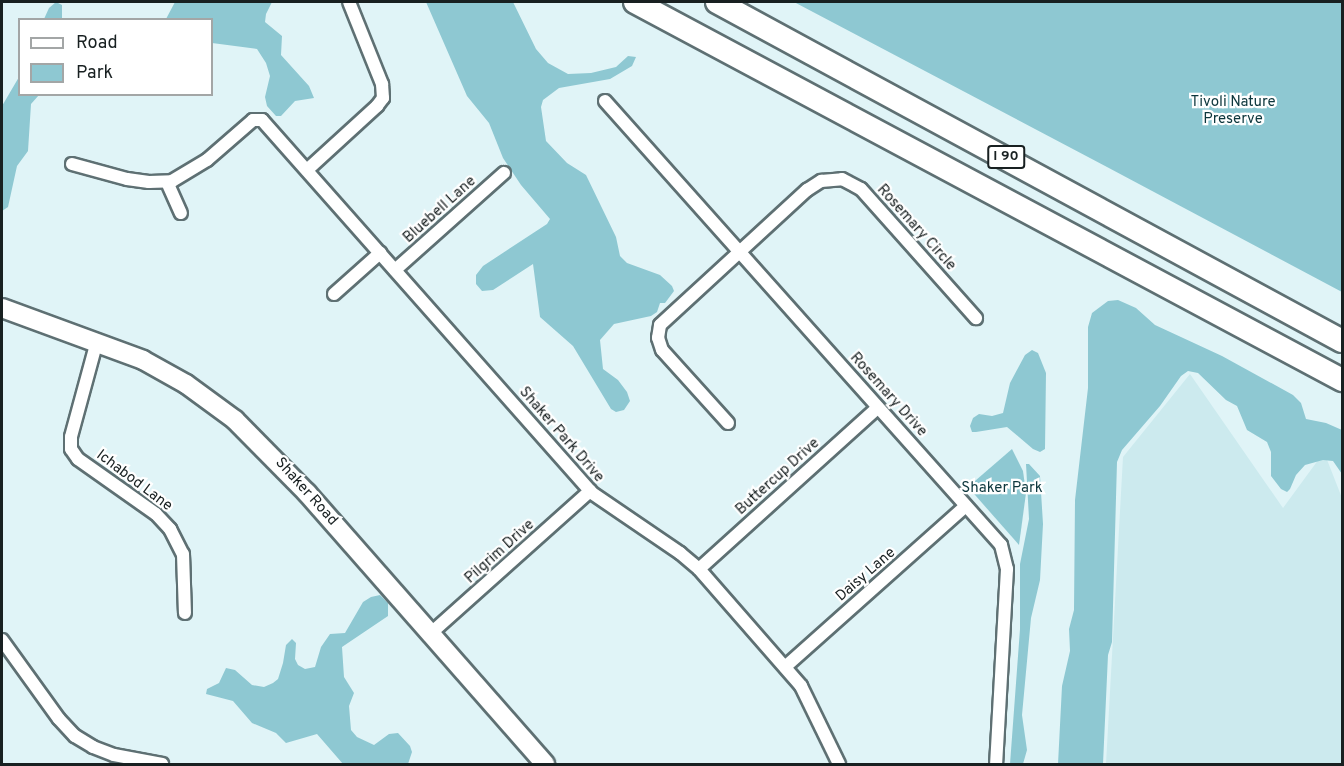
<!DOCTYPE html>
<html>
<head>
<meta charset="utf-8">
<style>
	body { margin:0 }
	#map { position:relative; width:1344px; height:766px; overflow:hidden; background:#e0f4f7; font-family:Overpass,sans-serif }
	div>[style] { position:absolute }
	.built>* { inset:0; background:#cceaee }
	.green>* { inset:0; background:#8ec8d2 }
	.roads { filter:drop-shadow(2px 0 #5e7073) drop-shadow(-2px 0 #5e7073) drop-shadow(0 2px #5e7073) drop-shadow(0 -2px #5e7073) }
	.street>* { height:12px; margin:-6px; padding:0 6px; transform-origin:6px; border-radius:6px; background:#fff }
	.secondary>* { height:18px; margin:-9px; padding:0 9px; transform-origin:9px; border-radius:9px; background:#fff }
	.highway>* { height:22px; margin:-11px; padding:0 11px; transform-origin:11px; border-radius:11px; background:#fff }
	span { translate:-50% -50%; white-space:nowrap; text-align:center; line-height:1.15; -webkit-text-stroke:4.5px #fff; paint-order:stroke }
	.shield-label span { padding:2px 4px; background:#fff; border:2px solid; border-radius:4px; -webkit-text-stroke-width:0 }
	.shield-label { font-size:14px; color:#182021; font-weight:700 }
	.park-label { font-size:15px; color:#0d373d }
	.street-label { font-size:15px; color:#182021 }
	.frame { position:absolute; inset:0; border:3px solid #182021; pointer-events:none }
	.legend { position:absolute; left:18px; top:18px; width:195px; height:78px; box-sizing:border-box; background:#fff; border:2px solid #a3a6a6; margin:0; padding:8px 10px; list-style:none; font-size:18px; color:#182021 }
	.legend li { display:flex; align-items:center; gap:12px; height:30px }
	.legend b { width:30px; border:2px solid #a3a6a6 }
</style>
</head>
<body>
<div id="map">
	<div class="built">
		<div style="clip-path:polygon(1190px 374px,1283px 508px,1324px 452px,1342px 498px,1342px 764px,1106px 764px,1123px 457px)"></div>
	</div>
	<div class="green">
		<div style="clip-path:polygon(56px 2px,62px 5px,62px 19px,44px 19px,49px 8px)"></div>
		<div style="clip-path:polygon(175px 2px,272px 2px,266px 14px,265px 22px,282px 36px,281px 55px,309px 86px,314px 98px,295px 101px,281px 116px,276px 116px,267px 106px,265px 97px,270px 76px,266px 63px,257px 49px,212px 43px,212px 20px,166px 19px)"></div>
		<div style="clip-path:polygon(426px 2px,513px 2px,536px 49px,548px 63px,568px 74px,591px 73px,616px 67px,628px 56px,636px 57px,632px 66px,610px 79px,559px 88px,543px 100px,541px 107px,546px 141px,567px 163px,586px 175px,616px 237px,620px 256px,627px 263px,660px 275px,672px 286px,674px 291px,665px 303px,660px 303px,657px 312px,651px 316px,614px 324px,600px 340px,603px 369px,618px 380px,627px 392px,630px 401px,624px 410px,616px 412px,611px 409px,573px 346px,540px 317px,533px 264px,493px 290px,482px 291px,476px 284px,476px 275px,483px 266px,547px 224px,550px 219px,521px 185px,503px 158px,489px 123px,467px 96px)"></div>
		<div style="clip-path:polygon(794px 2px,1342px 2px,1342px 292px,1107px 167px)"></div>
		<div style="clip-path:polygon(19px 77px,20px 94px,39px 95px,31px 104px,28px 151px,17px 166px,8px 207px,2px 211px,2px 106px)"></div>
		<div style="clip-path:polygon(1118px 300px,1136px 308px,1155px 325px,1222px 356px,1293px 395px,1301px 403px,1306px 419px,1326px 423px,1342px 430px,1342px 474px,1333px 461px,1323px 460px,1305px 465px,1296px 475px,1290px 489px,1287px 492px,1281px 489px,1271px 476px,1271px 452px,1267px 442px,1247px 430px,1237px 406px,1226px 400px,1198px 373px,1188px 371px,1181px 376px,1160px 406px,1122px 450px,1117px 462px,1112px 642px,1108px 655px,1103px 764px,1058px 764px,1062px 686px,1070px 651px,1069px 629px,1074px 610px,1075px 500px,1088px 388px,1088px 327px,1092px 313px,1108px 301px)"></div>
		<div style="clip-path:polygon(1032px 350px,1038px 353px,1046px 373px,1045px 449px,1040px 452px,1033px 449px,1007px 427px,976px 432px,972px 432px,970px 426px,973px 418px,979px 414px,992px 416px,1003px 413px,1010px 383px,1025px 355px)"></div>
		<div style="clip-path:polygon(1012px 449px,1023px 471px,1026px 493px,1019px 545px,968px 487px)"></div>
		<div style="clip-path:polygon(1026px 464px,1029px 464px,1040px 476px,1043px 524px,1040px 580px,1031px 618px,1022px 715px,1027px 750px,1023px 764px,1010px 764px,1020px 629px,1020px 564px,1029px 519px)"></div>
		<div style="clip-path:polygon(380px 595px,388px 603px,388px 616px,342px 647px,344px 677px,354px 693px,349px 706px,351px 730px,357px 737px,374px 745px,389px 734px,398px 733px,410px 746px,412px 752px,408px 764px,343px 764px,317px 734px,286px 743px,276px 733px,252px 723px,233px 701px,206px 694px,207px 689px,219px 683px,226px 668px,235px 670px,252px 685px,264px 687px,273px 683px,278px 679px,283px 663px,286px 645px,292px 639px,296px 643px,295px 659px,298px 665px,305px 669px,315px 667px,321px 647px,330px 634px,345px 633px,363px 602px,371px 597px)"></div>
	</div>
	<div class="roads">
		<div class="street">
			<div style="left:605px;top:101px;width:595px;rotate:48.27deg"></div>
			<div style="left:1001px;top:545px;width:25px;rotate:76deg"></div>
			<div style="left:1007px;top:569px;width:195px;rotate:93.2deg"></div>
			<div style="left:72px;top:164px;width:57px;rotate:15.3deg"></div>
			<div style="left:127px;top:179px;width:22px;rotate:8deg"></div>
			<div style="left:149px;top:182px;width:23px;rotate:-2deg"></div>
			<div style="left:172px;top:181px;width:41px;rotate:-31deg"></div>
			<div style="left:207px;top:160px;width:61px;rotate:-41deg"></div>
			<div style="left:253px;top:120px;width:9px"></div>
			<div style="left:262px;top:120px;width:498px;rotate:48.5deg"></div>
			<div style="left:592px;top:493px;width:107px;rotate:34.3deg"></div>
			<div style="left:680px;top:553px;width:25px;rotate:40deg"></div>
			<div style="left:699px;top:569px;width:155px;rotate:48.9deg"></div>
			<div style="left:801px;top:686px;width:87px;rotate:64deg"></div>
			<div style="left:307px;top:170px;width:95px;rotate:-42.4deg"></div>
			<div style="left:377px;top:106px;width:10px;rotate:-53deg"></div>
			<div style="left:383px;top:98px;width:14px;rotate:-94deg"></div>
			<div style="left:382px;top:84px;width:88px;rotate:-111.9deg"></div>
			<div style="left:167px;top:182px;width:34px;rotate:66deg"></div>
			<div style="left:395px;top:270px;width:146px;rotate:-41.7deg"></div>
			<div style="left:334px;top:294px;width:62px;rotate:-41.7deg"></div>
			<div style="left:97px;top:341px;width:99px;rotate:105.2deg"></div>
			<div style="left:71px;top:437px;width:12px;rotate:90deg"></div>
			<div style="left:71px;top:449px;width:12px;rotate:55deg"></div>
			<div style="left:78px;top:459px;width:95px;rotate:35.2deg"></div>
			<div style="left:156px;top:514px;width:21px;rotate:47deg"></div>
			<div style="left:170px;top:529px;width:28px;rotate:63deg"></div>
			<div style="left:183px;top:554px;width:59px;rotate:88.1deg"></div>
			<div style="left:728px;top:423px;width:98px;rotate:-132.1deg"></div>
			<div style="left:662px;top:350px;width:13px;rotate:-108deg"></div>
			<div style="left:658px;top:338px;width:13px;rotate:-81deg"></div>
			<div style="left:660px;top:325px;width:200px;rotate:-42.6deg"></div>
			<div style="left:807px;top:190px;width:17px;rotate:-33deg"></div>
			<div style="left:821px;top:181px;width:21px;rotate:-5deg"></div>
			<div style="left:842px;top:179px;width:21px;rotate:28deg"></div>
			<div style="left:861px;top:189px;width:173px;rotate:48.3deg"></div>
			<div style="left:699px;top:569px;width:241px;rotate:-42.1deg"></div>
			<div style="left:430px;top:634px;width:215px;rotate:-41.8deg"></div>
			<div style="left:2px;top:640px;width:97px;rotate:54.2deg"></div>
			<div style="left:59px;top:719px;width:23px;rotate:47deg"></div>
			<div style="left:75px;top:736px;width:21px;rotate:31deg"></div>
			<div style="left:93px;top:747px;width:22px;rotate:21deg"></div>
			<div style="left:114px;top:755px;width:49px;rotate:10.6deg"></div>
			<div style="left:785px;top:667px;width:242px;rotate:-41.7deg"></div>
		</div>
		<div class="secondary">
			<div style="left:2px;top:308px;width:150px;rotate:20.2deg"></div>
			<div style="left:143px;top:360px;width:49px;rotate:29.2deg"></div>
			<div style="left:186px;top:384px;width:61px;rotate:36.3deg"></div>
			<div style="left:235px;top:420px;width:103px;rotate:45.4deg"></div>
			<div style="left:307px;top:493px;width:361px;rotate:48.7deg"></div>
		</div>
		<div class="highway">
			<div style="left:635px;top:2px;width:802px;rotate:28.13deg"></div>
			<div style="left:717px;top:2px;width:711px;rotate:28.48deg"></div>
		</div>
	</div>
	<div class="shield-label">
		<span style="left:1006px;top:157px">I 90</span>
	</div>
	<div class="park-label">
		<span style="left:1233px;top:111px">Tivoli Nature<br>Preserve</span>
		<span style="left:1002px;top:489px">Shaker Park</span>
	</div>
	<div class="street-label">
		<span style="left:440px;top:210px;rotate:-42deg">Bluebell Lane</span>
		<span style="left:916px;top:228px;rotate:48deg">Rosemary Circle</span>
		<span style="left:888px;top:395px;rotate:48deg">Rosemary Drive</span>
		<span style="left:561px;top:435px;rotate:49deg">Shaker Park Drive</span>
		<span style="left:778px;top:477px;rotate:-42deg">Buttercup Drive</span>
		<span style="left:134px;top:481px;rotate:37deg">Ichabod Lane</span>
		<span style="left:306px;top:492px;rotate:48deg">Shaker Road</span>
		<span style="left:500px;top:552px;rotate:-42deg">Pilgrim Drive</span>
		<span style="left:866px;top:575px;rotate:-41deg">Daisy Lane</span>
	</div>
	<div class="frame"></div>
	<ul class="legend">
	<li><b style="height:8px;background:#fff"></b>Road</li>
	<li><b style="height:16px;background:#8ec8d2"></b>Park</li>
	</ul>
</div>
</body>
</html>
